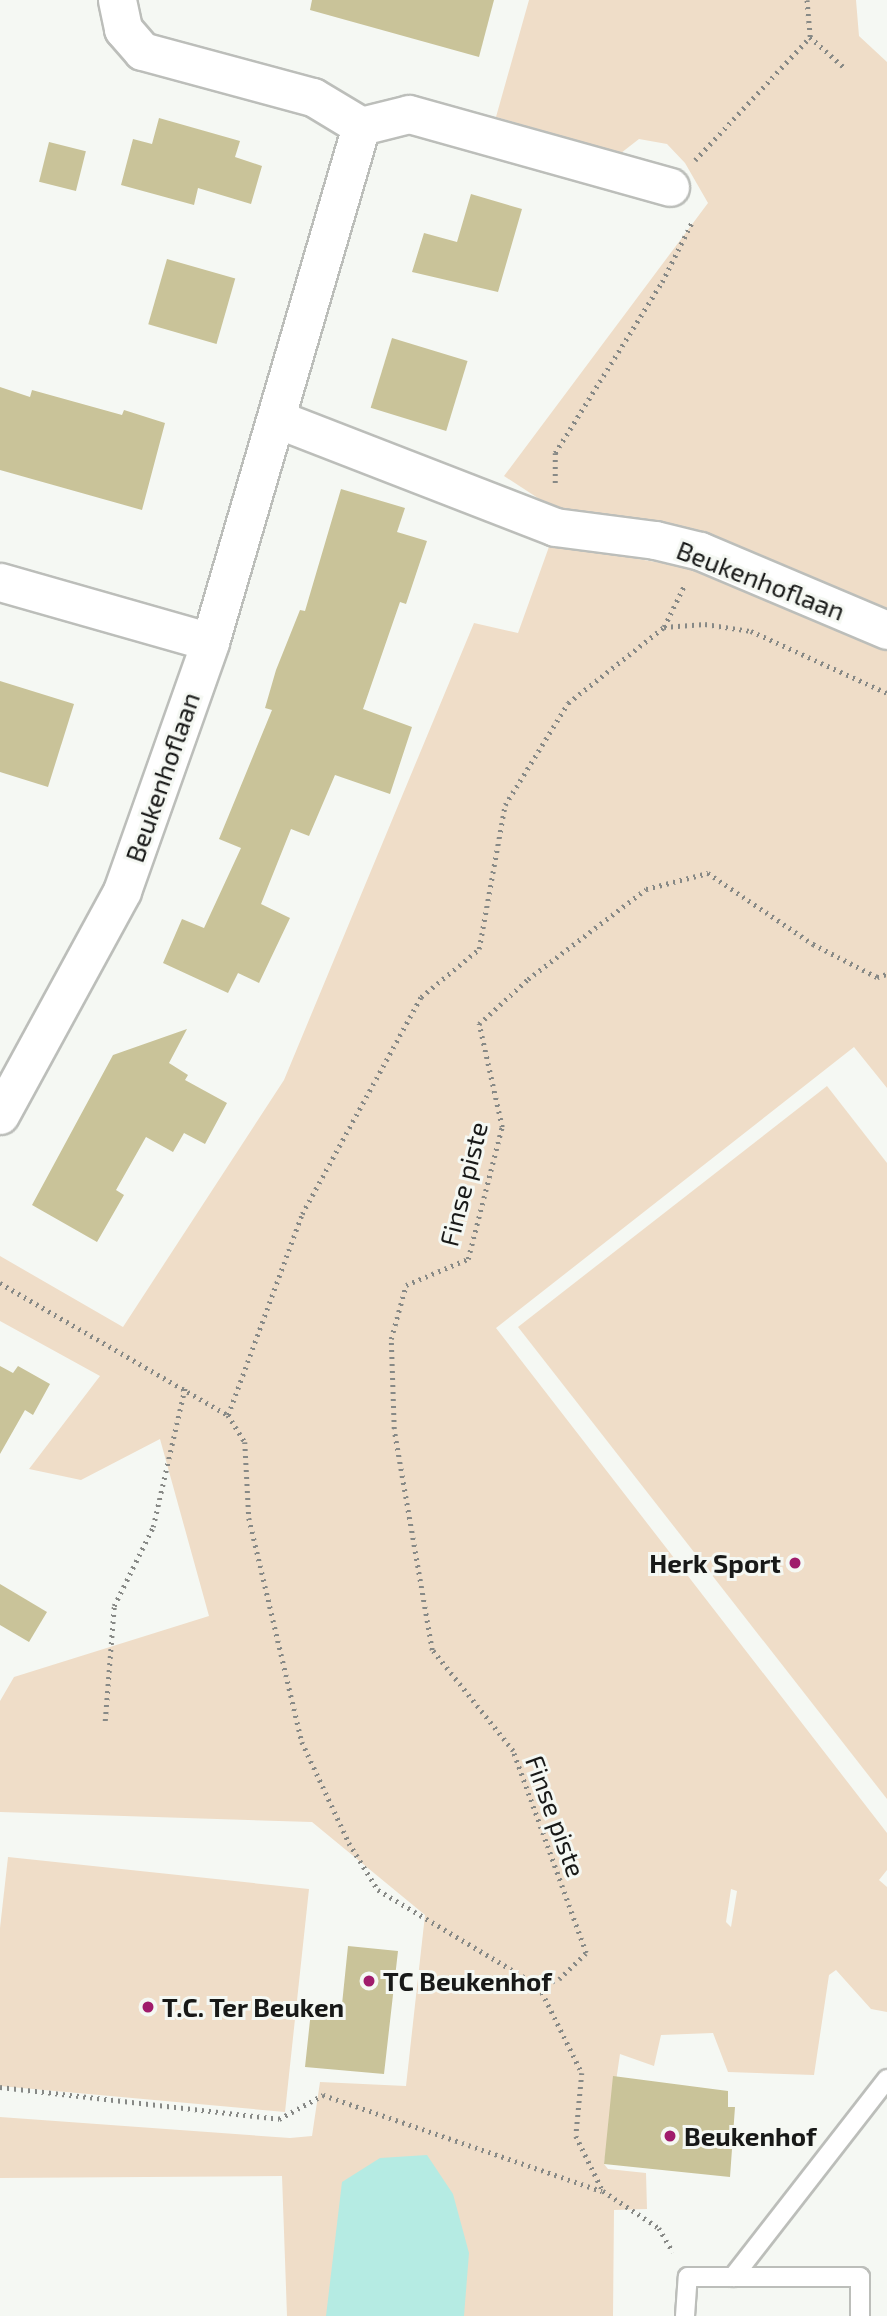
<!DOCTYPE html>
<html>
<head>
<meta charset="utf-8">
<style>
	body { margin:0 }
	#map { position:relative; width:887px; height:2316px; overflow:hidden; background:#f5f8f3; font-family:"Exo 2",sans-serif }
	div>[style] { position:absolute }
	.green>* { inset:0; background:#efddc8 }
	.water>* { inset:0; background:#b5ebe3 }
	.building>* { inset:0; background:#c9c399; transform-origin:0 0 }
	.path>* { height:4.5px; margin-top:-2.25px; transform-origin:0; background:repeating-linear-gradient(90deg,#878986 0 2px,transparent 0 7px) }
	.roads { filter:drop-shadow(2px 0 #bcbeba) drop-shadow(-2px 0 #bcbeba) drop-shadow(0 2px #bcbeba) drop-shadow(0 -2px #bcbeba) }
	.service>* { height:18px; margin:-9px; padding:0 9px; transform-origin:9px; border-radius:9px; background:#fff }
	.minor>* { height:37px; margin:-18.5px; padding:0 18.5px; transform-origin:18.5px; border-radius:18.5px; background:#fff }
	.dots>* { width:19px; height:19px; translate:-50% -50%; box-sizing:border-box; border:4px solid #f5f8f3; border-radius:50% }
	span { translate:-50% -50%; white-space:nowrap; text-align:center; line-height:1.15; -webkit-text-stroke:6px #f5f8f3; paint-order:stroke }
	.street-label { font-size:26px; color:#181918 }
	.poi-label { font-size:26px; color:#181918; font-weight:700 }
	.right { translate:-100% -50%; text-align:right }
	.left { translate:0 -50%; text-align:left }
</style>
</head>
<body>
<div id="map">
	<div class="green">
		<div style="clip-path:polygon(529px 0,856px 0,859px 36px,887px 62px,887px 620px,570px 519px,504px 476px,708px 203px,685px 163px,667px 144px,639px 139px,621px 153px,496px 117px)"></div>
		<div style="clip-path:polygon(evenodd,550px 544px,691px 568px,887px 648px,887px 1088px,854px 1047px,496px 1328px,887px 1833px,887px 1870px,879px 1880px,887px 1887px,887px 2012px,871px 2009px,836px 1970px,829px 1975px,814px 2075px,728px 2072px,713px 2033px,661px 2035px,654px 2066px,620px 2054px,604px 2164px,608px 2169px,646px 2173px,647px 2209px,614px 2210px,613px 2316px,287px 2316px,282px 2176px,0 2178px,0 2117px,290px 2138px,312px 2136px,320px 2082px,406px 2086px,425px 1915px,312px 1822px,0 1812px,0 1701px,14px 1677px,209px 1616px,160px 1439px,81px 1480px,29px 1469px,100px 1376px,0 1321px,0 1256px,123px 1327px,284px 1080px,474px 623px,518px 633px,550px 544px,731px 1889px,737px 1891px,731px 1927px,726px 1922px,731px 1889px)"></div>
		<div style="clip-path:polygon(827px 1086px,887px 1163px,887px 1799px,518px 1327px)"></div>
		<div style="clip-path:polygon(8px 1857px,309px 1889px,285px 2112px,0 2086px,0 1928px)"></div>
	</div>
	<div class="water">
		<div style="clip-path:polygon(427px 2155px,453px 2194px,469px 2253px,464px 2316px,326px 2316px,342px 2182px,380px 2158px)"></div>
	</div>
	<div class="building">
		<div style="clip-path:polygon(312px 0,494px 0,479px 57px,310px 10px)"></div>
		<div style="clip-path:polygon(159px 118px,240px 141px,235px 157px,262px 166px,251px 204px,198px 188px,194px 205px,121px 185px,133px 139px,152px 144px)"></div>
		<div style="left:49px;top:142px;width:38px;height:41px;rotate:14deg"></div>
		<div style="clip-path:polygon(471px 194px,522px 209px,498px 292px,412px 272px,424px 233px,457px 242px)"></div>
		<div style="left:167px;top:259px;width:71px;height:68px;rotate:16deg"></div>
		<div style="left:392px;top:338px;width:79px;height:73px;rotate:17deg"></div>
		<div style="clip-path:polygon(0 387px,30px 397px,32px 390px,122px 415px,124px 410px,165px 423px,142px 510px,0 470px)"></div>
		<div style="clip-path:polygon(341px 489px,405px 508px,397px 532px,427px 541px,406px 604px,400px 602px,363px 709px,412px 727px,390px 794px,335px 775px,309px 836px,291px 829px,261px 904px,290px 918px,259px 983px,238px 973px,228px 993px,163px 963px,182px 919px,204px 928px,241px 848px,219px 839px,272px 710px,265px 708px,276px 670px,300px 610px,305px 611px)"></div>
		<div style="clip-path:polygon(0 681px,74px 704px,48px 787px,0 772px)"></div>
		<div style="clip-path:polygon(187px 1029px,169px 1063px,188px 1075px,185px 1080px,227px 1103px,205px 1144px,184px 1133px,173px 1152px,146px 1137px,116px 1190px,124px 1195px,97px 1242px,32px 1205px,113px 1055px)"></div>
		<div style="clip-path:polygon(0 1366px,13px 1373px,18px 1366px,50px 1384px,33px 1415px,25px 1410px,0 1454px)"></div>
		<div style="clip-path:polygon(0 1584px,47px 1612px,29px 1642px,0 1625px)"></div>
		<div style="clip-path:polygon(348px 1946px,398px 1951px,384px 2074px,305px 2067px,311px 2011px,341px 2014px)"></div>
		<div style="clip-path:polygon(613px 2076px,728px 2091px,728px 2107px,735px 2107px,730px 2177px,604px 2164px)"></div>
	</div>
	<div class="path">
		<div style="left:810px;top:37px;width:48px;rotate:41.6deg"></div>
		<div style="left:695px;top:160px;width:168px;rotate:-46.9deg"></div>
		<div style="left:810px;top:37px;width:37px;rotate:-95deg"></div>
		<div style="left:555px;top:483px;width:30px;rotate:-90deg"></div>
		<div style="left:555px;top:453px;width:202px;rotate:-58deg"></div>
		<div style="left:662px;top:282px;width:67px;rotate:-63.4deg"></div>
		<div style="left:664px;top:627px;width:46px;rotate:-64deg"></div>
		<div style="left:0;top:1283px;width:263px;rotate:30.1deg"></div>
		<div style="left:228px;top:1415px;width:32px;rotate:58deg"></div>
		<div style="left:245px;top:1442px;width:76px;rotate:87deg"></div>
		<div style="left:249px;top:1518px;width:230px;rotate:76.7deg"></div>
		<div style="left:302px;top:1742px;width:111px;rotate:65deg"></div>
		<div style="left:349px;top:1843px;width:55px;rotate:58.3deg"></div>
		<div style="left:378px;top:1890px;width:187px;rotate:30.8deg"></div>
		<div style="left:539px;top:1986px;width:97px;rotate:63.7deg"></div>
		<div style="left:582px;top:2073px;width:63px;rotate:95.4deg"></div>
		<div style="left:576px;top:2136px;width:61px;rotate:63.9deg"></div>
		<div style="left:603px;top:2191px;width:67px;rotate:33.5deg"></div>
		<div style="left:659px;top:2228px;width:28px;rotate:60deg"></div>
		<div style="left:228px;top:1415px;width:214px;rotate:-69.8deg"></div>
		<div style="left:302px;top:1214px;width:247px;rotate:-61.3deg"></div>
		<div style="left:421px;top:997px;width:75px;rotate:-39.6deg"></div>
		<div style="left:479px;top:949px;width:146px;rotate:-79.8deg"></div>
		<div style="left:505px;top:805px;width:120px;rotate:-58.3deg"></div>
		<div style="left:568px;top:703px;width:122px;rotate:-38.4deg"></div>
		<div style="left:664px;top:627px;width:41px;rotate:-4.2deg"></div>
		<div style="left:705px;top:624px;width:47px;rotate:8.7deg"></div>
		<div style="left:751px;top:631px;width:149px;rotate:24.5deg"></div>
		<div style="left:105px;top:1721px;width:115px;rotate:-85.5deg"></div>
		<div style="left:114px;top:1606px;width:88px;rotate:-63.7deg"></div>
		<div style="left:153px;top:1527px;width:144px;rotate:-77.1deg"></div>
		<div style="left:539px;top:1986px;width:21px;rotate:-19deg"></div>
		<div style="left:559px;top:1979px;width:37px;rotate:-44deg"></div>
		<div style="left:586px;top:1953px;width:215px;rotate:-109.9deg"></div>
		<div style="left:513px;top:1751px;width:129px;rotate:-128.7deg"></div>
		<div style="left:432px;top:1650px;width:224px;rotate:-99.8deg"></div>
		<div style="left:394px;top:1429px;width:90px;rotate:-91.9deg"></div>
		<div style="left:391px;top:1339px;width:56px;rotate:-74.5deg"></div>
		<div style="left:406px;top:1285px;width:67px;rotate:-22.8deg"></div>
		<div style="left:468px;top:1259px;width:136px;rotate:-75.6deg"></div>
		<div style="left:502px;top:1127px;width:106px;rotate:-102.6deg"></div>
		<div style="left:479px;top:1024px;width:67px;rotate:-42.6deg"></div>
		<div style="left:528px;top:979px;width:148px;rotate:-37.3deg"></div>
		<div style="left:646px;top:889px;width:64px;rotate:-14.5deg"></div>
		<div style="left:708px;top:873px;width:127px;rotate:34.1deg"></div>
		<div style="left:813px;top:944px;width:72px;rotate:27.3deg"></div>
		<div style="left:877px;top:977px;width:10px;rotate:-17deg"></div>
		<div style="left:0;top:2087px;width:281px;rotate:6.5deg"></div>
		<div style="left:279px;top:2119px;width:50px;rotate:-28.6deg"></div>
		<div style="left:323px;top:2095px;width:295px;rotate:19deg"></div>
	</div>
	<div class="roads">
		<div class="service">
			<div style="left:733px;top:2277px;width:251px;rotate:-52.1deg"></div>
			<div style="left:685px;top:2316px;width:39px;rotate:-86deg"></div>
			<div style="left:688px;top:2277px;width:172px"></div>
			<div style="left:860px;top:2277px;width:39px;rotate:90deg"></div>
		</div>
		<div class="minor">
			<div style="left:117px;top:0;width:30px;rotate:78deg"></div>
			<div style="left:123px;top:29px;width:29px;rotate:49deg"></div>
			<div style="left:142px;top:51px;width:177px;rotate:15.1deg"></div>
			<div style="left:313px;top:97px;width:56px;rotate:31.1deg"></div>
			<div style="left:361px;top:126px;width:49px;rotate:-14deg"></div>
			<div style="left:409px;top:114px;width:271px;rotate:15.6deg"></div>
			<div style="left:277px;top:419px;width:298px;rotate:21.2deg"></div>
			<div style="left:555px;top:527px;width:101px;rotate:7.4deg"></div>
			<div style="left:655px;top:540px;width:46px;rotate:13.7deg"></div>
			<div style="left:700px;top:551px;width:203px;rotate:22.9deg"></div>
			<div style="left:0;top:582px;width:218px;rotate:15.9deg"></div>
			<div style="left:0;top:1115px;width:255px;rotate:-61.4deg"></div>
			<div style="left:122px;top:891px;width:264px;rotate:-70.5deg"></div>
			<div style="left:210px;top:642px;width:538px;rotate:-73.69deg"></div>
		</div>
	</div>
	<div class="dots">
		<div style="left:795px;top:1563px;background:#a01c6c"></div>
		<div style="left:369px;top:1981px;background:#a01c6c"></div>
		<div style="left:148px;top:2007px;background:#a01c6c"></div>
		<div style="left:670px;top:2136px;background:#a01c6c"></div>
	</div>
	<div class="street-label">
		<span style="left:761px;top:580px;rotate:21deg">Beukenhoflaan</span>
		<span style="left:162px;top:777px;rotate:-71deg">Beukenhoflaan</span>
		<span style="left:463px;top:1184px;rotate:-76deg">Finse piste</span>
		<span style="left:556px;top:1816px;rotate:70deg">Finse piste</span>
	</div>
	<div class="poi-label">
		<span class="right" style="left:781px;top:1563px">Herk Sport</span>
		<span class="left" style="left:383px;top:1981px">TC Beukenhof</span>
		<span class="left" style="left:162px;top:2007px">T.C. Ter Beuken</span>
		<span class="left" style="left:684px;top:2136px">Beukenhof</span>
	</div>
</div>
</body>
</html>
